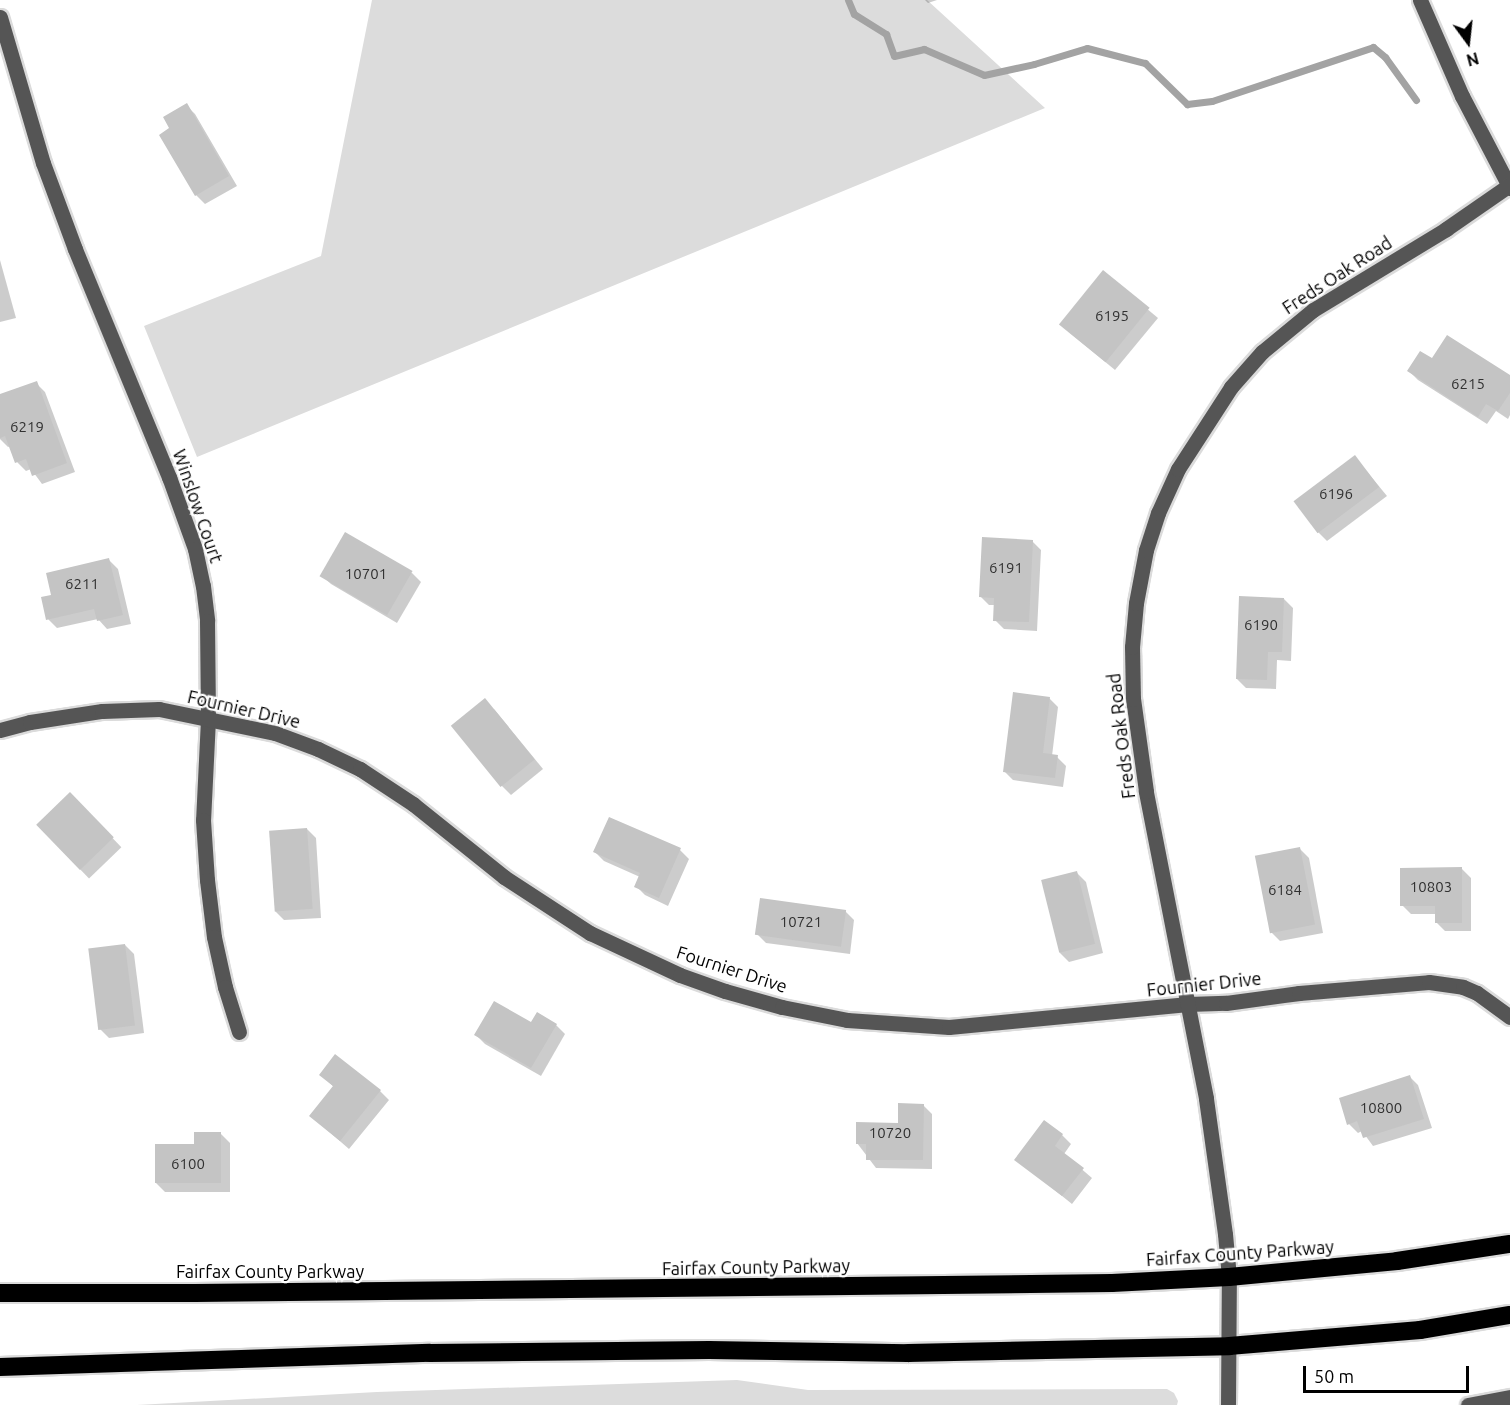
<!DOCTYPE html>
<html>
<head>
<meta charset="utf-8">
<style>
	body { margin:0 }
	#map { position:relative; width:1510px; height:1405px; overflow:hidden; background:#fff; font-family:Ubuntu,sans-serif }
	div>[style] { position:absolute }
	.green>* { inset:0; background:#dcdcdc }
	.shadow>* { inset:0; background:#0003; transform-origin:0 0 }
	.stream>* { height:7px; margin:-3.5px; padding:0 3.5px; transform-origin:3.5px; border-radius:3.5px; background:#a3a3a3 }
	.building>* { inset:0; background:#c4c4c4; transform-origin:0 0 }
	.roads { filter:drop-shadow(2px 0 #dbdbdb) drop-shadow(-2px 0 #dbdbdb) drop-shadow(0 2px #dbdbdb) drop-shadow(0 -2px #dbdbdb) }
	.minor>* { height:15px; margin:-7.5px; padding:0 7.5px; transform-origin:7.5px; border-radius:7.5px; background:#555 }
	.highway>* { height:18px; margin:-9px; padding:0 9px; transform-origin:9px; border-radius:9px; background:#000 }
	span { translate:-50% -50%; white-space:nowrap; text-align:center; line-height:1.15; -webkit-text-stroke:4.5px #fff; paint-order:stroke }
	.number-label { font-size:15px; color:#313131 }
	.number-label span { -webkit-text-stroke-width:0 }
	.street-label { font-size:18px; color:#000 }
	.north { position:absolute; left:1438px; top:12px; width:60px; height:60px; -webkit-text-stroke:4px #fff; paint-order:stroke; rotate:165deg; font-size:16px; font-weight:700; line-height:24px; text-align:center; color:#000 }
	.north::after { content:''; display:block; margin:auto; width:21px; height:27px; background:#000; clip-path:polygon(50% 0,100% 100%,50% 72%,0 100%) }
	.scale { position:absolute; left:1303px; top:1366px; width:166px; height:27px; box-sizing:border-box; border:3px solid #000; border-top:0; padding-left:8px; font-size:18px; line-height:21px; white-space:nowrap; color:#000; -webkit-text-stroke:4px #fff; paint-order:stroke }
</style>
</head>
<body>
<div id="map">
	<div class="green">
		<div style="clip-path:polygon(372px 0,927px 0,1045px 108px,197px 457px,144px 326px,321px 256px)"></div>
		<div style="clip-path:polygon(737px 1380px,808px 1390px,1167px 1389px,1174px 1393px,1178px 1401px,1177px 1405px,137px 1405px,377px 1392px)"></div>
	</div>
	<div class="shadow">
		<div style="clip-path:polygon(925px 0,937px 0,928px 3px)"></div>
		<div style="clip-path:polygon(186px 105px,195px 114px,237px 186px,205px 204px,196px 195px,161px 135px,171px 129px)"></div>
		<div style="clip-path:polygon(0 260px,16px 318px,0 322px)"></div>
		<div style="clip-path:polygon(1103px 272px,1158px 318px,1115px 370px,1070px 333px)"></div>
		<div style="clip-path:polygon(1432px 360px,1510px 377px,1510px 415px,1508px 419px,1496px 411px,1487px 424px,1418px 380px,1409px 371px)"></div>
		<div style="clip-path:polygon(36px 383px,45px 392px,75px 472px,42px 484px,31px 469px,26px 471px,17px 462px,11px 446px,8px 447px,0 439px,0 396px)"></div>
		<div style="clip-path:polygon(1355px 457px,1387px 496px,1327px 541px,1318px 532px)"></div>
		<div style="clip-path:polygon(1032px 541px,1041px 550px,1037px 631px,1004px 629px,995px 620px,995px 605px,989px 605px,980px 596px)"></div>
		<div style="clip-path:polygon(109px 560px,118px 569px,131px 624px,107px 629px,98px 619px,57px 628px,48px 619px,52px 596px)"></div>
		<div style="clip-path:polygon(412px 573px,421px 582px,397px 623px,331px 584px,322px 576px)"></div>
		<div style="clip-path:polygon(1284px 599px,1293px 608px,1291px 661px,1277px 660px,1276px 689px,1246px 688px,1237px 679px)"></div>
		<div style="clip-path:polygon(1049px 698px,1058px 707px,1052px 756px,1057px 757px,1066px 766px,1063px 787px,1013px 780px,1004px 771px)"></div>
		<div style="clip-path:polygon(494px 709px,543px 769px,511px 795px,502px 786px)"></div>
		<div style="left:70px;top:794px;width:74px;height:45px;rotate:46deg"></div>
		<div style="clip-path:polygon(610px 819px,680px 850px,689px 859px,668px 906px,645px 895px,636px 886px,640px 877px,604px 861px,595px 852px)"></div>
		<div style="clip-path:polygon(307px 829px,316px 838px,321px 918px,284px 920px,275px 911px)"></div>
		<div style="clip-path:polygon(1300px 849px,1309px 858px,1323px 933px,1280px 941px,1271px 932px)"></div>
		<div style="clip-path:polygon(1462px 869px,1471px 878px,1471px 931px,1445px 931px,1436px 922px,1436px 914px,1411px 914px,1402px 905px)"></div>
		<div style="clip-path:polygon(1077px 873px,1086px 882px,1103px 953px,1069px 962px,1060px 953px)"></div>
		<div style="clip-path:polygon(845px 911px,854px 920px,850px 954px,766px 943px,757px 934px)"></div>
		<div style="clip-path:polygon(125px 945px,134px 954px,144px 1033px,109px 1038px,100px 1029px)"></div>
		<div style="clip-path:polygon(531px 1025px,556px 1025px,565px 1034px,541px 1076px,485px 1044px,476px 1035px)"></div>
		<div style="clip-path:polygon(321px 1075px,380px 1091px,389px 1100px,349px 1149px,311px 1116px,334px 1087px)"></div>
		<div style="clip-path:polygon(1409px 1076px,1418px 1085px,1432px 1128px,1373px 1146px,1362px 1131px,1358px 1133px,1349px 1124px)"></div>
		<div style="clip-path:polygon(923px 1105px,932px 1114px,932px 1169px,876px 1168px,857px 1143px,899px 1124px)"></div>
		<div style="clip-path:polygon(221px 1134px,230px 1143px,230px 1192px,165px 1192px,156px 1183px,195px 1145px)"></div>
		<div style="clip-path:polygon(1062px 1135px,1071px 1144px,1064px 1154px,1092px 1178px,1072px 1204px,1016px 1159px)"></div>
	</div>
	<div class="stream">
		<div style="left:848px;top:0;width:15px;rotate:67deg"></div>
		<div style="left:854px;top:14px;width:38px;rotate:32deg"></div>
		<div style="left:886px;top:34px;width:23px;rotate:70deg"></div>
		<div style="left:894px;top:56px;width:31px;rotate:-13deg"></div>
		<div style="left:924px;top:49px;width:65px;rotate:23.4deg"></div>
		<div style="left:984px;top:75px;width:51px;rotate:-12.4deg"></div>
		<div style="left:1034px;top:64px;width:55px;rotate:-16.8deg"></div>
		<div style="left:1087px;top:48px;width:60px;rotate:14.5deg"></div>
		<div style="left:1145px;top:63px;width:59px;rotate:44.3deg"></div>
		<div style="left:1187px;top:104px;width:25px;rotate:-7deg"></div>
		<div style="left:1212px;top:101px;width:170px;rotate:-18.5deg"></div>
		<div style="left:1373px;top:47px;width:16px;rotate:40deg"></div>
		<div style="left:1385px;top:57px;width:53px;rotate:54.2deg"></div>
	</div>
	<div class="building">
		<div style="clip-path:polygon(187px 103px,229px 176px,195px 196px,159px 135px,169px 128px,163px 117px)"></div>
		<div style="left:1103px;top:270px;width:60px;height:70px;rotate:39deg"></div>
		<div style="clip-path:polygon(1447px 335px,1510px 375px,1510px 393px,1498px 411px,1486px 404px,1478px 417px,1407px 371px,1420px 351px,1432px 358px)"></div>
		<div style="clip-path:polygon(37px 381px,67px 463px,32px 476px,26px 459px,15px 463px,5px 436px,0 438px,0 394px)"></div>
		<div style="left:1355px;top:455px;width:40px;height:77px;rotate:53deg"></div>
		<div style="left:345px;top:532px;width:78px;height:51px;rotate:30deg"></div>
		<div style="clip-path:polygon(982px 537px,1033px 540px,1029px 622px,993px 621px,994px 598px,979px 597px)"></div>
		<div style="clip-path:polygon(109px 558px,123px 615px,97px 621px,94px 609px,46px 620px,41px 597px,51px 595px,46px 573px)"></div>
		<div style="clip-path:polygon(1239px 596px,1284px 598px,1282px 652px,1268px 652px,1267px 680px,1236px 679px)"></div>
		<div style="clip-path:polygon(1013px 692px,1050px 697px,1043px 753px,1058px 755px,1055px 778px,1003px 772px)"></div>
		<div style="left:485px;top:698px;width:79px;height:44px;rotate:51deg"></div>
		<div style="left:70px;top:792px;width:63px;height:47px;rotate:46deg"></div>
		<div style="clip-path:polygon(609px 817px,681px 848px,659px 898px,634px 887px,640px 873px,593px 852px)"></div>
		<div style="left:307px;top:828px;width:81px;height:38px;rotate:86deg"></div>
		<div style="left:1300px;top:847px;width:79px;height:46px;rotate:79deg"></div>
		<div style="clip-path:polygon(1462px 867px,1462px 923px,1435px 923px,1435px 906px,1400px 906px,1400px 868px)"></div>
		<div style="left:1077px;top:871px;width:75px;height:37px;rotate:76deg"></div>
		<div style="left:760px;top:898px;width:87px;height:37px;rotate:8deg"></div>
		<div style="left:125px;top:944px;width:82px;height:37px;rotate:83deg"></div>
		<div style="clip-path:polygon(494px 1001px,531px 1022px,537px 1012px,557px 1024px,531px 1068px,474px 1035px)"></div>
		<div style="clip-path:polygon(335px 1054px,381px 1090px,340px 1141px,309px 1116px,333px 1086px,319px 1075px)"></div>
		<div style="clip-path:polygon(1410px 1075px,1424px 1119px,1363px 1138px,1357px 1121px,1347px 1125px,1339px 1098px)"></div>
		<div style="clip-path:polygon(898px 1103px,924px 1104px,923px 1160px,866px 1160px,866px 1144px,856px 1144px,856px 1122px,898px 1123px)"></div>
		<div style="clip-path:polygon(1044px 1120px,1063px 1134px,1055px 1146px,1084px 1168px,1062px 1196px,1014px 1160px)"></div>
		<div style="clip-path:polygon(194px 1132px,221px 1132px,221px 1183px,155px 1183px,155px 1144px,194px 1144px)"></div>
	</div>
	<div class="roads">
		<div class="minor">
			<div style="left:1420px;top:0;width:105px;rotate:66.4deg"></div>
			<div style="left:1462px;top:96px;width:104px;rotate:62.4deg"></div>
			<div style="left:0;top:17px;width:152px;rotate:73.6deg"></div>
			<div style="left:43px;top:163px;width:92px;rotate:69.6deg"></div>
			<div style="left:75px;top:249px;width:247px;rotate:67.6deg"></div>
			<div style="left:169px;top:477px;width:77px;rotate:70.1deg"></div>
			<div style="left:195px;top:549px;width:38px;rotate:78deg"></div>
			<div style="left:203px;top:586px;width:35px;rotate:83deg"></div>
			<div style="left:207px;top:621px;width:98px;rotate:89.4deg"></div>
			<div style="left:208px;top:719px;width:101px;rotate:92.8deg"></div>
			<div style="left:203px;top:820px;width:60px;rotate:86.2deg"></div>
			<div style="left:207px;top:880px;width:57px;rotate:83deg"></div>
			<div style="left:214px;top:937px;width:51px;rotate:77.6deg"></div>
			<div style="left:225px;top:987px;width:47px;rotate:72.7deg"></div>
			<div style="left:0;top:730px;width:31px;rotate:-15deg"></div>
			<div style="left:30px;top:722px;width:73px;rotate:-8.7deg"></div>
			<div style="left:102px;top:711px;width:57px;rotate:-2deg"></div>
			<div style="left:159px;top:709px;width:118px;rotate:11.7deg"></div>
			<div style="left:275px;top:733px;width:46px;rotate:20.4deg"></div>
			<div style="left:318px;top:749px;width:47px;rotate:25.5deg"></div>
			<div style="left:360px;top:769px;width:64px;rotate:33.4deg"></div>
			<div style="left:413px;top:804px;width:117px;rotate:38.7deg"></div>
			<div style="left:504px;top:877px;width:103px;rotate:33.1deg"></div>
			<div style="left:590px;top:933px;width:99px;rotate:25deg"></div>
			<div style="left:680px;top:975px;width:48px;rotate:19.6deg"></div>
			<div style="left:725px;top:991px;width:59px;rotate:15.7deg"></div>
			<div style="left:782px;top:1007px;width:66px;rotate:11.3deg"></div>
			<div style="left:847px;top:1020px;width:102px;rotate:3.9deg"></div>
			<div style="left:949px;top:1027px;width:240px;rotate:-5.5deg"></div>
			<div style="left:1188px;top:1004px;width:38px;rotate:-2deg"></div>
			<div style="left:1226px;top:1003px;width:74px;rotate:-7.8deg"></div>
			<div style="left:1299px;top:993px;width:130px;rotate:-4.8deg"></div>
			<div style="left:1429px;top:982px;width:34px;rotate:8deg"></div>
			<div style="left:1463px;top:987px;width:15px;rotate:23deg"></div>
			<div style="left:1477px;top:993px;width:41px;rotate:36deg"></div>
			<div style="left:1228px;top:1405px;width:128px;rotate:-89.6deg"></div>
			<div style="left:1229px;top:1277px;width:43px;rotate:-95.3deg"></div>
			<div style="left:1225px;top:1234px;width:137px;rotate:-98deg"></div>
			<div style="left:1206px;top:1098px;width:313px;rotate:-101.1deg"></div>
			<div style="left:1146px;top:791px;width:93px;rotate:-98deg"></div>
			<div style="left:1133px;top:699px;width:52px;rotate:-91.1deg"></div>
			<div style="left:1132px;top:647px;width:44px;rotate:-84.8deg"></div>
			<div style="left:1136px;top:603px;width:54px;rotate:-79.3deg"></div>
			<div style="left:1146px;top:550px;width:39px;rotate:-72deg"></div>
			<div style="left:1158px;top:513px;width:48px;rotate:-65.6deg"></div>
			<div style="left:1178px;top:469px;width:98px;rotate:-57.1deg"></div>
			<div style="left:1231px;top:387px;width:47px;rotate:-48.5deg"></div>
			<div style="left:1262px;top:352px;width:66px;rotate:-39.5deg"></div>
			<div style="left:1313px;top:310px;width:156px;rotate:-31.3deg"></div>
			<div style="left:1446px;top:229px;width:75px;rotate:-34.7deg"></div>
			<div style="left:1468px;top:1405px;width:43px;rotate:-10.8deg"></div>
		</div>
		<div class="highway">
			<div style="left:0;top:1293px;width:195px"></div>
			<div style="left:195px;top:1293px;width:917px;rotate:-0.62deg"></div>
			<div style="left:1112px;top:1283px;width:117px;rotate:-2.9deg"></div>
			<div style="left:1229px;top:1277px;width:169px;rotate:-5.4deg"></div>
			<div style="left:1397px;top:1261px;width:114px;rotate:-8.6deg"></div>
			<div style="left:0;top:1367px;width:430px;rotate:-1.9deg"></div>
			<div style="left:430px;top:1353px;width:279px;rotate:-0.6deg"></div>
			<div style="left:709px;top:1350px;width:199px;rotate:0.9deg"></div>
			<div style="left:908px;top:1353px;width:321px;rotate:-1.2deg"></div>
			<div style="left:1229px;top:1346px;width:192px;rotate:-4.8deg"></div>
			<div style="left:1420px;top:1330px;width:91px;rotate:-9.5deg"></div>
		</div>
	</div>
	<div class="number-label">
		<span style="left:1112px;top:316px">6195</span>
		<span style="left:1468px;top:384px">6215</span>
		<span style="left:27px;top:427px">6219</span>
		<span style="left:1336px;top:494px">6196</span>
		<span style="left:1006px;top:568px">6191</span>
		<span style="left:366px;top:574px">10701</span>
		<span style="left:82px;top:584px">6211</span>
		<span style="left:1261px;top:625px">6190</span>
		<span style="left:1431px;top:887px">10803</span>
		<span style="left:1285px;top:890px">6184</span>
		<span style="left:801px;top:922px">10721</span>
		<span style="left:1381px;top:1108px">10800</span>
		<span style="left:890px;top:1133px">10720</span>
		<span style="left:188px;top:1164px">6100</span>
	</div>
	<div class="street-label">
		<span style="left:1337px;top:275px;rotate:-33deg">Freds Oak Road</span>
		<span style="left:198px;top:506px;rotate:71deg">Winslow Court</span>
		<span style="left:244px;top:709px;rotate:13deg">Fournier Drive</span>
		<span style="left:1121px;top:736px;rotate:-97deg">Freds Oak Road</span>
		<span style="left:732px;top:969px;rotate:18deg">Fournier Drive</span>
		<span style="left:1204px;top:984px;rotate:-6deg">Fournier Drive</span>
		<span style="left:1240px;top:1253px;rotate:-4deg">Fairfax County Parkway</span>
		<span style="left:756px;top:1267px;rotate:-1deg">Fairfax County Parkway</span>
		<span style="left:270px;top:1271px">Fairfax County Parkway</span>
	</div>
	<div class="north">N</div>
	<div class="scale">50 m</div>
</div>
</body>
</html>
